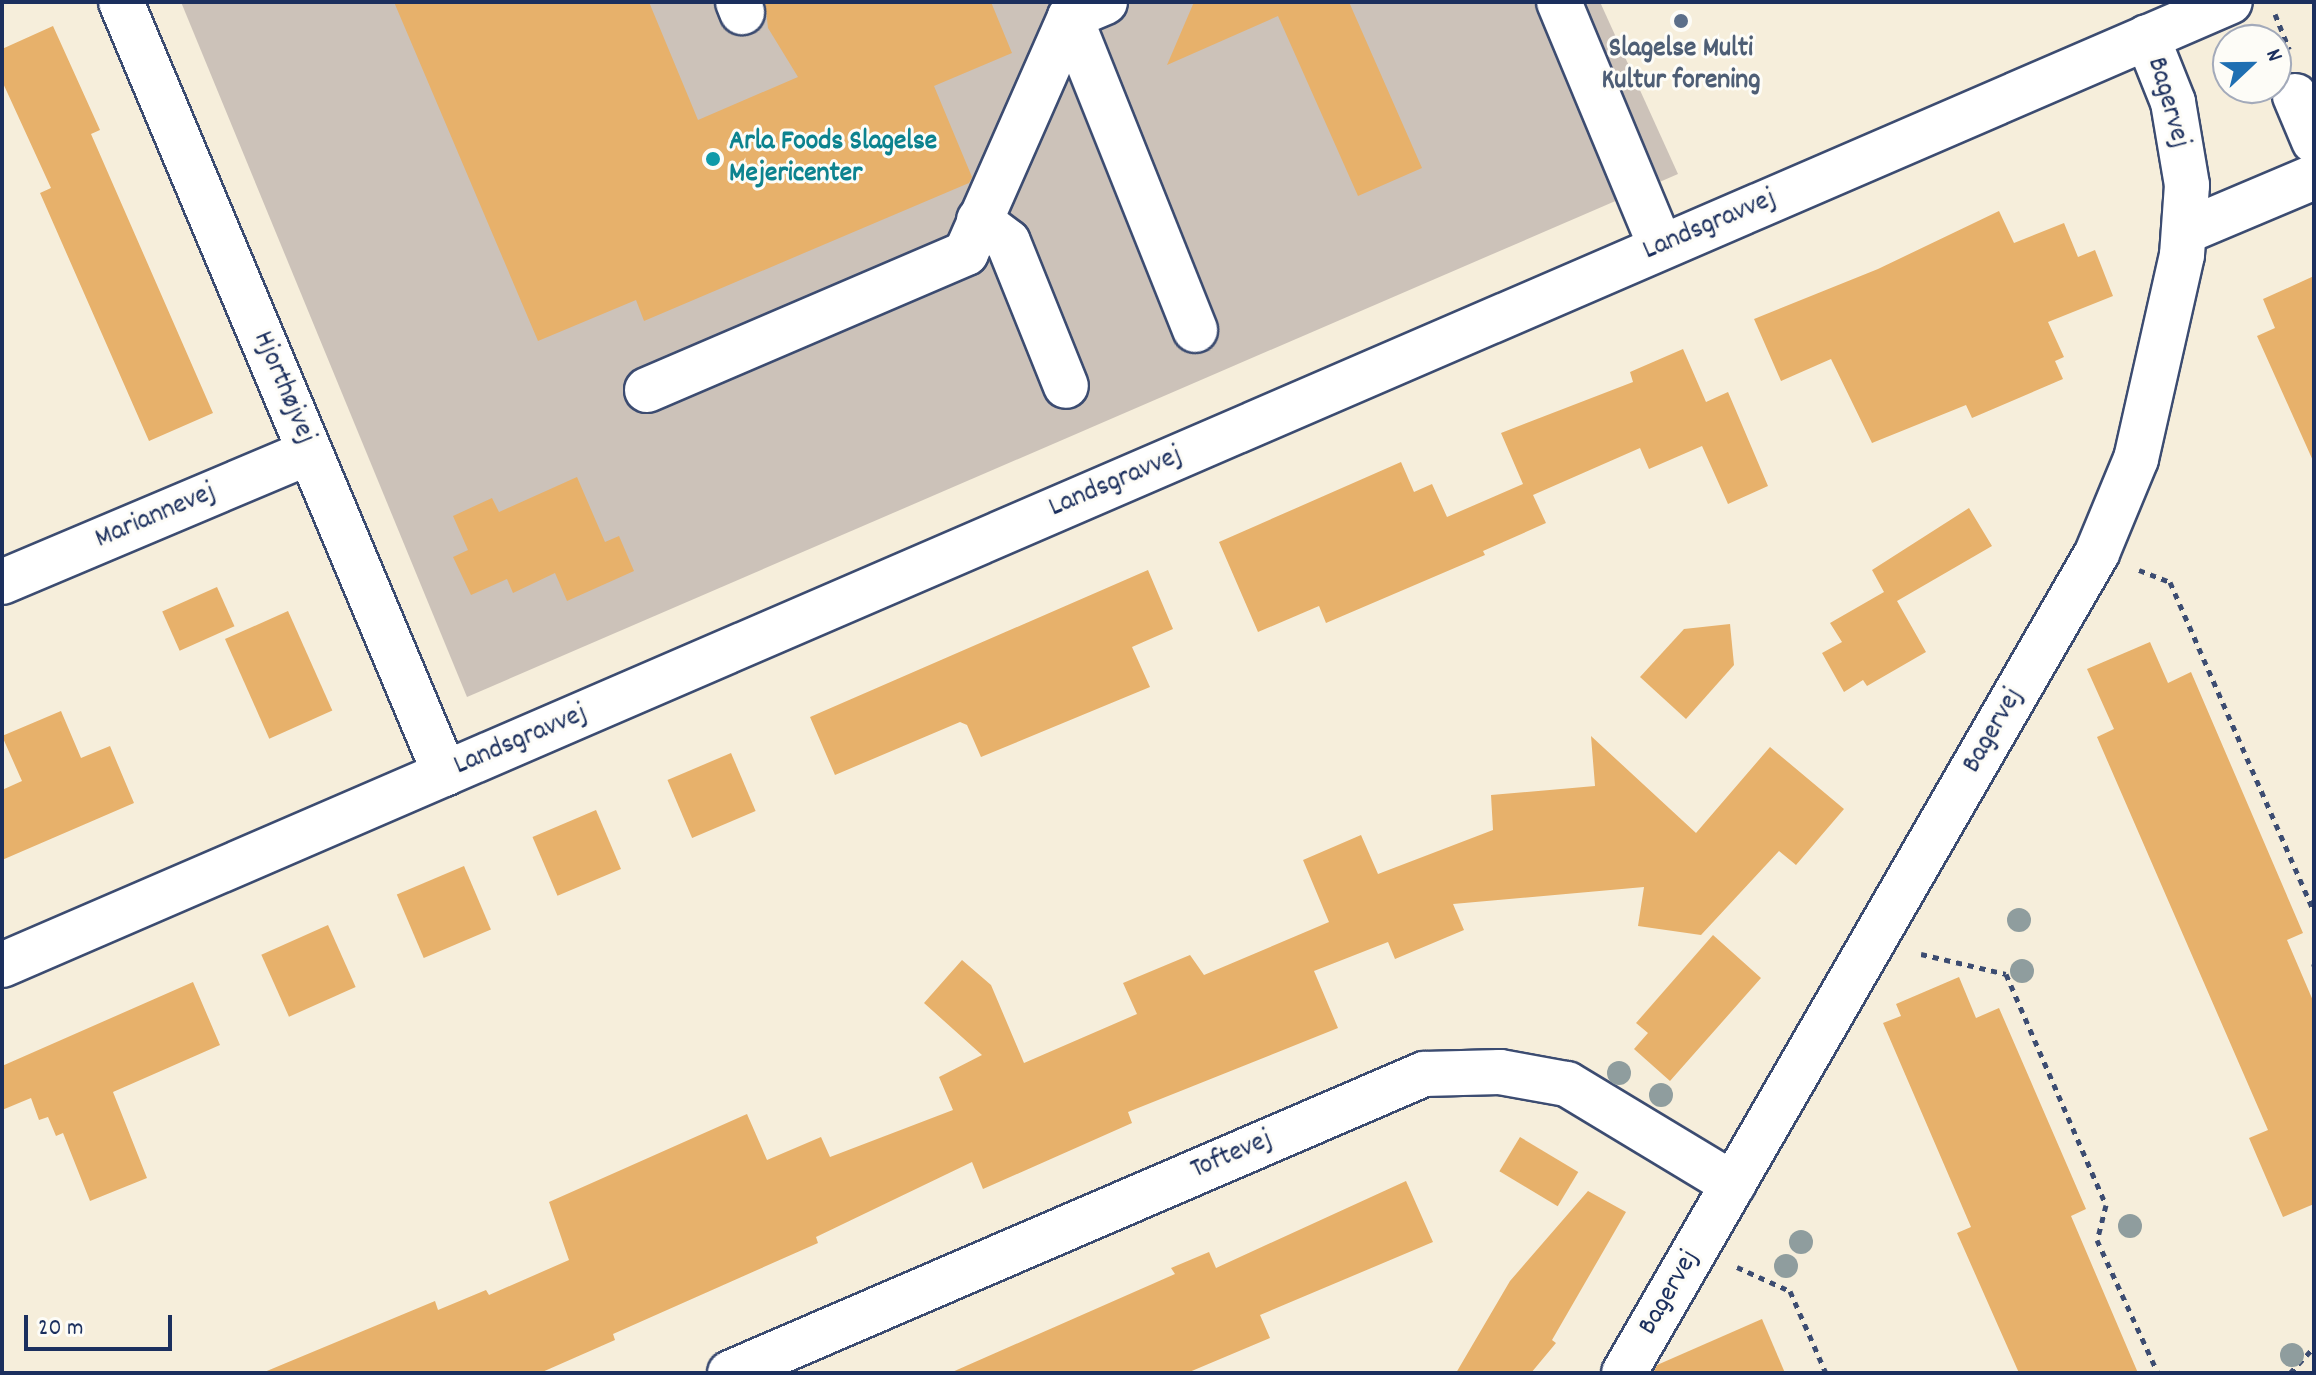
<!DOCTYPE html>
<html>
<head>
<meta charset="utf-8">
<style>
	body { margin:0 }
	#map { position:relative; width:2316px; height:1375px; overflow:hidden; background:#f6eedb; font-family:Dekko,sans-serif }
	div>[style] { position:absolute }
	.industrial>* { inset:0; background:#ccc2b9 }
	.building>* { inset:0; background:#e7b16b; transform-origin:0 0 }
	.path>* { height:5px; margin-top:-2.5px; transform-origin:0; background:repeating-linear-gradient(90deg,#3c4c71 0 6px,transparent 0 12px) }
	.roads { filter:drop-shadow(2px 0 #3c4c71) drop-shadow(-2px 0 #3c4c71) drop-shadow(0 2px #3c4c71) drop-shadow(0 -2px #3c4c71) }
	.minor>* { height:44px; margin:-22px; padding:0 22px; transform-origin:22px; border-radius:22px; background:#fff }
	.trees>* { width:24px; height:24px; margin:-12px; border-radius:50%; background:#8f9d9e }
	.dots>* { width:22px; height:22px; translate:-50% -50%; box-sizing:border-box; border:4px solid #fdfcf7; border-radius:50% }
	span { translate:-50% -50%; white-space:nowrap; text-align:center; line-height:1.15; -webkit-text-stroke:6px #fdfcf7; paint-order:stroke }
	.service-label { font-size:28px; color:#4e5e75; font-weight:700 }
	.street-label { font-size:28px; color:#1b2f5e }
	.culture-label { font-size:28px; color:#0d838f; font-weight:700 }
	.left { translate:0 -50%; text-align:left }
	.frame { position:absolute; inset:0; border:4px solid #1b2f5e; pointer-events:none }
	.north { position:absolute; left:2212px; top:24px; width:80px; height:80px; box-sizing:border-box; background:#fdfcf7; border:2px solid #a3aaba; border-radius:50%; rotate:68deg; font-size:22px; font-weight:700; line-height:32px; text-align:center; color:#1b2f5e }
	.north::after { content:''; display:block; margin:auto; width:28px; height:36px; background:#1f6fb2; clip-path:polygon(50% 0,100% 100%,50% 72%,0 100%) }
	.scale { position:absolute; left:24px; top:1315px; width:148px; height:36px; box-sizing:border-box; border:4px solid #1b2f5e; border-top:0; padding-left:10px; font-size:24px; line-height:28px; white-space:nowrap; color:#1b2f5e; -webkit-text-stroke:6px #fdfcf7; paint-order:stroke }
</style>
</head>
<body>
<div id="map">
	<div class="industrial">
		<div style="clip-path:polygon(181px 2px,1600px 2px,1678px 174px,467px 697px)"></div>
	</div>
	<div class="building">
		<div style="clip-path:polygon(394px 2px,649px 2px,698px 120px,798px 77px,768px 28px,765px 2px,991px 2px,1012px 53px,934px 86px,972px 177px,969px 183px,644px 321px,636px 300px,538px 341px)"></div>
		<div style="clip-path:polygon(1194px 2px,1349px 2px,1422px 168px,1358px 196px,1278px 16px,1167px 65px)"></div>
		<div style="clip-path:polygon(53px 26px,100px 130px,91px 134px,213px 413px,149px 441px,40px 193px,51px 188px,2px 81px,2px 49px)"></div>
		<div style="clip-path:polygon(1999px 211px,2014px 243px,2064px 223px,2078px 257px,2095px 250px,2113px 296px,2048px 322px,2064px 357px,2055px 361px,2063px 379px,1972px 418px,1966px 405px,1872px 443px,1831px 359px,1781px 381px,1754px 319px,1878px 269px)"></div>
		<div style="clip-path:polygon(2314px 276px,2314px 463px,2257px 336px,2275px 328px,2263px 299px)"></div>
		<div style="clip-path:polygon(1683px 349px,1706px 402px,1728px 392px,1768px 486px,1728px 504px,1702px 446px,1649px 469px,1640px 448px,1533px 495px,1546px 523px,1483px 551px,1485px 555px,1326px 623px,1319px 606px,1258px 632px,1219px 542px,1401px 462px,1414px 492px,1432px 484px,1447px 517px,1523px 484px,1501px 433px,1633px 382px,1630px 372px)"></div>
		<div style="clip-path:polygon(577px 477px,605px 542px,619px 536px,634px 571px,567px 601px,555px 573px,513px 593px,507px 579px,471px 595px,453px 557px,468px 550px,453px 516px,492px 498px,499px 512px)"></div>
		<div style="clip-path:polygon(1969px 508px,1992px 546px,1897px 601px,1926px 652px,1867px 686px,1863px 680px,1844px 692px,1822px 653px,1842px 642px,1830px 623px,1884px 592px,1872px 570px)"></div>
		<div style="clip-path:polygon(1148px 570px,1173px 629px,1132px 647px,1150px 687px,981px 757px,967px 725px,960px 722px,835px 775px,810px 717px)"></div>
		<div style="left:217px;top:587px;width:43px;height:60px;rotate:66deg"></div>
		<div style="left:288px;top:611px;width:109px;height:69px;rotate:66deg"></div>
		<div style="clip-path:polygon(1730px 624px,1734px 665px,1686px 719px,1640px 677px,1684px 629px)"></div>
		<div style="clip-path:polygon(2150px 642px,2168px 683px,2191px 672px,2303px 933px,2287px 940px,2314px 1003px,2314px 1204px,2283px 1217px,2249px 1138px,2268px 1130px,2097px 737px,2114px 729px,2087px 669px)"></div>
		<div style="clip-path:polygon(61px 711px,81px 758px,110px 746px,134px 803px,2px 860px,2px 790px,22px 781px,2px 736px)"></div>
		<div style="clip-path:polygon(1591px 736px,1696px 833px,1770px 747px,1844px 809px,1796px 865px,1779px 851px,1701px 935px,1638px 926px,1644px 887px,1453px 904px,1464px 930px,1395px 959px,1388px 942px,1314px 971px,1338px 1028px,1128px 1112px,1132px 1123px,983px 1189px,972px 1162px,816px 1237px,818px 1243px,613px 1334px,615px 1340px,540px 1373px,262px 1373px,435px 1301px,438px 1310px,486px 1290px,489px 1295px,569px 1260px,549px 1202px,747px 1114px,767px 1160px,821px 1137px,830px 1157px,953px 1110px,939px 1077px,982px 1055px,924px 1003px,962px 960px,991px 985px,1024px 1063px,1137px 1014px,1123px 983px,1190px 955px,1204px 975px,1329px 922px,1303px 860px,1361px 835px,1378px 874px,1493px 830px,1491px 795px,1595px 786px)"></div>
		<div style="left:731px;top:753px;width:63px;height:69px;rotate:67deg"></div>
		<div style="left:596px;top:810px;width:64px;height:69px;rotate:67deg"></div>
		<div style="left:464px;top:866px;width:69px;height:73px;rotate:67deg"></div>
		<div style="left:328px;top:925px;width:68px;height:73px;rotate:66deg"></div>
		<div style="clip-path:polygon(1713px 935px,1761px 978px,1670px 1081px,1634px 1049px,1648px 1033px,1636px 1023px)"></div>
		<div style="clip-path:polygon(1959px 977px,1976px 1018px,1999px 1008px,2086px 1209px,2071px 1216px,2138px 1373px,2019px 1373px,1957px 1233px,1971px 1227px,1883px 1023px,1901px 1016px,1896px 1004px)"></div>
		<div style="clip-path:polygon(193px 982px,220px 1045px,113px 1092px,147px 1178px,90px 1201px,63px 1133px,56px 1136px,48px 1117px,39px 1120px,31px 1098px,2px 1110px,2px 1066px)"></div>
		<div style="left:1520px;top:1137px;width:68px;height:40px;rotate:31deg"></div>
		<div style="clip-path:polygon(1406px 1181px,1433px 1242px,1260px 1315px,1270px 1338px,1187px 1373px,950px 1373px,1175px 1274px,1171px 1268px,1209px 1252px,1216px 1268px)"></div>
		<div style="clip-path:polygon(1588px 1191px,1626px 1212px,1552px 1340px,1556px 1343px,1531px 1373px,1456px 1373px,1510px 1281px)"></div>
		<div style="clip-path:polygon(1762px 1319px,1785px 1373px,1653px 1373px,1657px 1365px)"></div>
	</div>
	<div class="path">
		<div style="left:2275px;top:14px;width:38px;rotate:68deg"></div>
		<div style="left:2139px;top:570px;width:33px;rotate:21deg"></div>
		<div style="left:2170px;top:582px;width:359px;rotate:66.4deg"></div>
		<div style="left:1921px;top:954px;width:87px;rotate:13.2deg"></div>
		<div style="left:2006px;top:974px;width:252px;rotate:66.6deg"></div>
		<div style="left:2106px;top:1205px;width:36px;rotate:104deg"></div>
		<div style="left:2097px;top:1240px;width:146px;rotate:65.4deg"></div>
		<div style="left:2314px;top:964px;width:2px;rotate:90deg"></div>
		<div style="left:1737px;top:1267px;width:58px;rotate:24.4deg"></div>
		<div style="left:1790px;top:1291px;width:90px;rotate:66.3deg"></div>
		<div style="left:2290px;top:1373px;width:35px;rotate:-47deg"></div>
	</div>
	<div class="roads">
		<div class="minor">
			<div style="left:121px;top:2px;width:837px;rotate:67.23deg"></div>
			<div style="left:738px;top:2px;width:11px;rotate:68deg"></div>
			<div style="left:1559px;top:2px;width:265px;rotate:67.4deg"></div>
			<div style="left:1070px;top:17px;width:337px;rotate:68.2deg"></div>
			<div style="left:2295px;top:96px;width:49px;rotate:67.1deg"></div>
			<div style="left:979px;top:220px;width:36px;rotate:37deg"></div>
			<div style="left:1008px;top:242px;width:155px;rotate:68.1deg"></div>
			<div style="left:2184px;top:232px;width:141px;rotate:-22.9deg"></div>
			<div style="left:647px;top:390px;width:347px;rotate:-23.2deg"></div>
			<div style="left:966px;top:253px;width:258px;rotate:-66.2deg"></div>
			<div style="left:1070px;top:17px;width:38px;rotate:-23deg"></div>
			<div style="left:2px;top:582px;width:334px;rotate:-22.9deg"></div>
			<div style="left:2px;top:965px;width:2427px;rotate:-23.38deg"></div>
			<div style="left:730px;top:1373px;width:756px;rotate:-23.31deg"></div>
			<div style="left:1424px;top:1074px;width:76px;rotate:-1.5deg"></div>
			<div style="left:1500px;top:1072px;width:68px;rotate:10.2deg"></div>
			<div style="left:1567px;top:1084px;width:194px;rotate:31.1deg"></div>
			<div style="left:1624px;top:1373px;width:947px;rotate:-60.02deg"></div>
			<div style="left:2097px;top:553px;width:102px;rotate:-67.5deg"></div>
			<div style="left:2136px;top:459px;width:209px;rotate:-77.3deg"></div>
			<div style="left:2182px;top:255px;width:70px;rotate:-85.9deg"></div>
			<div style="left:2187px;top:185px;width:84px;rotate:-99.6deg"></div>
			<div style="left:2173px;top:102px;width:70px;rotate:-111.8deg"></div>
		</div>
	</div>
	<div class="trees">
		<div style="left:2019px;top:920px"></div>
		<div style="left:2022px;top:971px"></div>
		<div style="left:1619px;top:1073px"></div>
		<div style="left:1661px;top:1095px"></div>
		<div style="left:2130px;top:1226px"></div>
		<div style="left:1801px;top:1242px"></div>
		<div style="left:1786px;top:1266px"></div>
		<div style="left:2292px;top:1355px"></div>
	</div>
	<div class="dots">
		<div style="left:1681px;top:21px;background:#5c6f8a"></div>
		<div style="left:713px;top:159px;background:#0f9aa8"></div>
	</div>
	<div class="service-label">
		<span style="left:1681px;top:66px">Slagelse Multi<br>Kultur forening</span>
	</div>
	<div class="street-label">
		<span style="left:2167px;top:103px;rotate:74deg">Bagervej</span>
		<span style="left:1710px;top:226px;rotate:-23deg">Landsgravvej</span>
		<span style="left:283px;top:388px;rotate:67deg">Hjorthøjvej</span>
		<span style="left:1116px;top:483px;rotate:-23deg">Landsgravvej</span>
		<span style="left:156px;top:517px;rotate:-23deg">Mariannevej</span>
		<span style="left:1994px;top:731px;rotate:-60deg">Bagervej</span>
		<span style="left:521px;top:741px;rotate:-23deg">Landsgravvej</span>
		<span style="left:1232px;top:1156px;rotate:-23deg">Toftevej</span>
		<span style="left:1670px;top:1293px;rotate:-60deg">Bagervej</span>
	</div>
	<div class="culture-label">
		<span class="left" style="left:729px;top:159px">Arla Foods Slagelse<br>Mejericenter</span>
	</div>
	<div class="frame"></div>
	<div class="north">N</div>
	<div class="scale">20 m</div>
</div>
</body>
</html>
